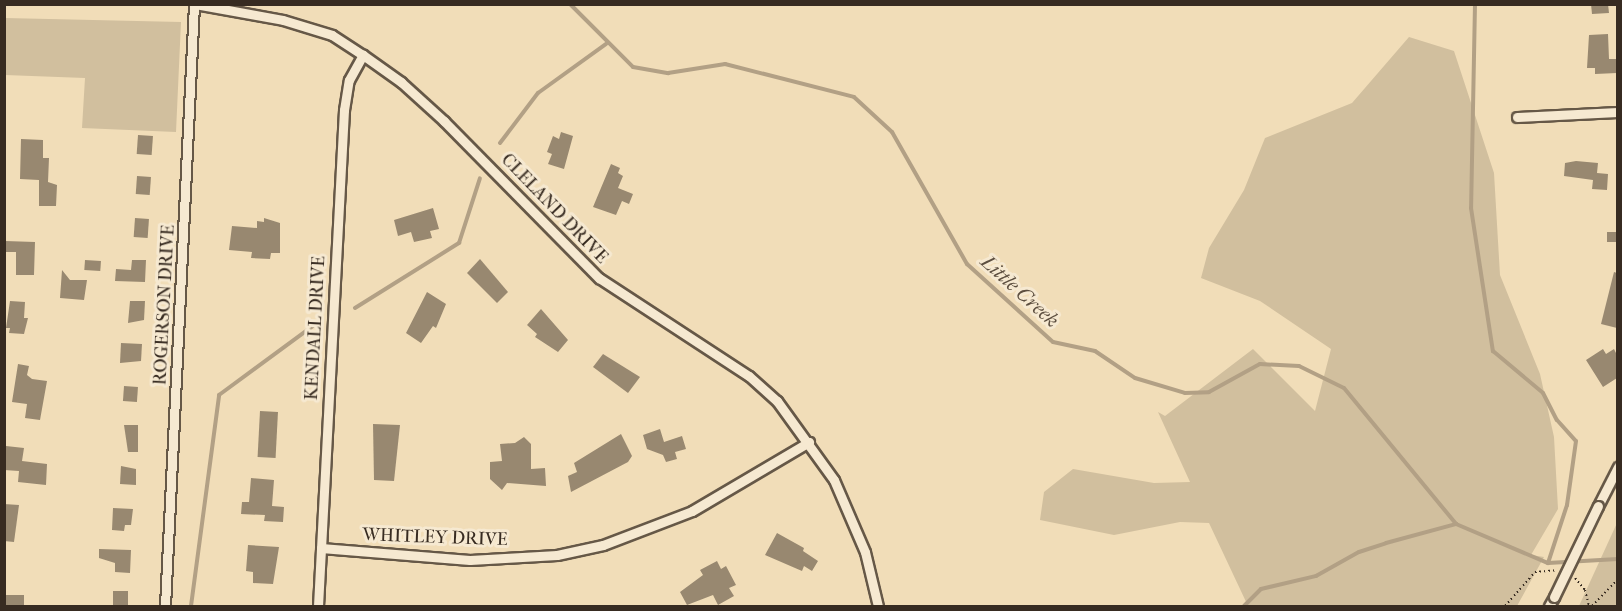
<!DOCTYPE html>
<html>
<head>
<meta charset="utf-8">
<style>
	body { margin:0 }
	#map { position:relative; width:1622px; height:611px; overflow:hidden; background:#f1ddb8; font-family:"IM FELL French Canon",serif }
	div>[style] { position:absolute }
	.green>* { inset:0; background:#d1bf9e }
	.stream>* { height:4px; margin:-2px; padding:0 2px; transform-origin:2px; border-radius:2px; background:#b2a085 }
	.building>* { inset:0; background:#988870; transform-origin:0 0 }
	.path>* { height:2px; margin-top:-1px; transform-origin:0; background:repeating-linear-gradient(90deg,#372b21 0 1.5px,transparent 0 4.5px) }
	.roads { filter:drop-shadow(2px 0 #665847) drop-shadow(-2px 0 #665847) drop-shadow(0 2px #665847) drop-shadow(0 -2px #665847) }
	.street>* { height:9px; margin:-4.5px; padding:0 4.5px; transform-origin:4.5px; border-radius:4.5px; background:#f6e9d1 }
	.bridges { filter:drop-shadow(2px 0 #665847) drop-shadow(-2px 0 #665847) drop-shadow(0 2px #665847) drop-shadow(0 -2px #665847) }
	.street-bridge>* { height:9px; margin:-4.5px; padding:0 4.5px; transform-origin:4.5px; border-radius:4.5px; background:#f6e9d1 }
	span { translate:-50% -50%; white-space:nowrap; text-align:center; line-height:1.15; -webkit-text-stroke:6px #f6e9d1; paint-order:stroke }
	.street-label { font-size:18px; color:#372b21 }
	.water-label { font-size:20px; color:#5c4e3f; font-style:italic }
	.frame { position:absolute; inset:0; border:6px solid #372b21; pointer-events:none }
</style>
</head>
<body>
<div id="map">
	<div class="green">
		<div style="clip-path:polygon(5px 18px,181px 22px,176px 132px,82px 128px,85px 78px,5px 75px)"></div>
		<div style="clip-path:polygon(1409px 37px,1454px 51px,1494px 173px,1500px 275px,1540px 374px,1554px 437px,1558px 509px,1531px 555px,1544px 557px,1517px 606px,1248px 606px,1209px 523px,1180px 522px,1114px 535px,1040px 520px,1044px 492px,1073px 469px,1154px 483px,1190px 482px,1158px 412px,1165px 416px,1253px 349px,1315px 411px,1331px 349px,1260px 301px,1201px 278px,1209px 248px,1244px 190px,1265px 138px,1352px 103px)"></div>
		<div style="clip-path:polygon(1617px 523px,1617px 606px,1579px 606px)"></div>
	</div>
	<div class="stream">
		<div style="left:570px;top:4px;width:89px;rotate:45deg"></div>
		<div style="left:633px;top:67px;width:36px;rotate:10deg"></div>
		<div style="left:668px;top:73px;width:58px;rotate:-9deg"></div>
		<div style="left:725px;top:64px;width:133px;rotate:14.3deg"></div>
		<div style="left:854px;top:97px;width:52px;rotate:42.6deg"></div>
		<div style="left:892px;top:132px;width:152px;rotate:60.4deg"></div>
		<div style="left:967px;top:264px;width:116px;rotate:42.2deg"></div>
		<div style="left:1053px;top:342px;width:43px;rotate:12.1deg"></div>
		<div style="left:1095px;top:351px;width:48px;rotate:34deg"></div>
		<div style="left:1135px;top:378px;width:52px;rotate:16.7deg"></div>
		<div style="left:1185px;top:393px;width:24px;rotate:-2deg"></div>
		<div style="left:1209px;top:392px;width:58px;rotate:-28.8deg"></div>
		<div style="left:1260px;top:364px;width:39px;rotate:3deg"></div>
		<div style="left:1299px;top:366px;width:50px;rotate:26.1deg"></div>
		<div style="left:1344px;top:388px;width:176px;rotate:50.5deg"></div>
		<div style="left:1456px;top:524px;width:100px;rotate:23deg"></div>
		<div style="left:1548px;top:563px;width:70px;rotate:-3.3deg"></div>
		<div style="left:1475px;top:4px;width:204px;rotate:91.1deg"></div>
		<div style="left:1471px;top:208px;width:145px;rotate:81.3deg"></div>
		<div style="left:1493px;top:351px;width:65px;rotate:40deg"></div>
		<div style="left:1543px;top:393px;width:30px;rotate:63deg"></div>
		<div style="left:1557px;top:420px;width:28px;rotate:48deg"></div>
		<div style="left:1576px;top:441px;width:65px;rotate:98deg"></div>
		<div style="left:1567px;top:505px;width:61px;rotate:108.1deg"></div>
		<div style="left:500px;top:143px;width:63px;rotate:-52.8deg"></div>
		<div style="left:538px;top:93px;width:84px;rotate:-35.8deg"></div>
		<div style="left:355px;top:308px;width:123px;rotate:-32deg"></div>
		<div style="left:459px;top:243px;width:68px;rotate:-72.1deg"></div>
		<div style="left:191px;top:606px;width:213px;rotate:-82.4deg"></div>
		<div style="left:219px;top:395px;width:117px;rotate:-36.3deg"></div>
		<div style="left:1244px;top:606px;width:24px;rotate:-45deg"></div>
		<div style="left:1261px;top:589px;width:57px;rotate:-13.3deg"></div>
		<div style="left:1316px;top:576px;width:49px;rotate:-29.2deg"></div>
		<div style="left:1359px;top:552px;width:28px;rotate:-18deg"></div>
		<div style="left:1386px;top:543px;width:73px;rotate:-15.2deg"></div>
	</div>
	<div class="building">
		<div style="clip-path:polygon(1591px 4px,1608px 4px,1609px 13px,1592px 14px)"></div>
		<div style="clip-path:polygon(1608px 34px,1609px 59px,1617px 59px,1617px 73px,1595px 74px,1595px 68px,1587px 68px,1589px 35px)"></div>
		<div style="clip-path:polygon(561px 132px,573px 136px,564px 169px,548px 164px,552px 154px,547px 152px,553px 136px,559px 139px)"></div>
		<div style="left:138px;top:135px;width:15px;height:19px;rotate:4deg"></div>
		<div style="clip-path:polygon(21px 139px,43px 140px,43px 158px,49px 158px,48px 182px,57px 185px,56px 206px,39px 206px,39px 180px,20px 179px)"></div>
		<div style="clip-path:polygon(1576px 161px,1598px 163px,1597px 173px,1608px 174px,1607px 190px,1592px 189px,1593px 180px,1564px 176px,1565px 163px)"></div>
		<div style="clip-path:polygon(611px 164px,620px 168px,618px 173px,623px 176px,618px 188px,633px 194px,629px 204px,622px 201px,616px 215px,593px 207px)"></div>
		<div style="left:137px;top:176px;width:14px;height:18px;rotate:4deg"></div>
		<div style="clip-path:polygon(433px 208px,439px 229px,430px 231px,432px 238px,414px 242px,411px 232px,398px 236px,394px 220px)"></div>
		<div style="left:135px;top:218px;width:14px;height:19px;rotate:4deg"></div>
		<div style="clip-path:polygon(264px 218px,280px 223px,280px 253px,271px 253px,270px 259px,251px 258px,252px 252px,229px 250px,232px 226px,257px 228px,257px 221px,264px 222px)"></div>
		<div style="left:1617px;top:232px;width:10px;height:10px;rotate:90deg"></div>
		<div style="clip-path:polygon(5px 241px,35px 242px,34px 275px,16px 275px,16px 252px,5px 252px)"></div>
		<div style="clip-path:polygon(480px 259px,508px 292px,497px 303px,467px 273px)"></div>
		<div style="left:85px;top:260px;width:16px;height:10px;rotate:4deg"></div>
		<div style="clip-path:polygon(132px 260px,146px 260px,145px 282px,115px 281px,116px 269px,131px 270px)"></div>
		<div style="clip-path:polygon(62px 270px,70px 280px,87px 280px,84px 300px,60px 298px)"></div>
		<div style="clip-path:polygon(1614px 272px,1617px 273px,1617px 328px,1601px 324px)"></div>
		<div style="clip-path:polygon(427px 292px,446px 304px,436px 328px,433px 326px,421px 343px,406px 333px)"></div>
		<div style="clip-path:polygon(10px 301px,25px 302px,24px 318px,28px 318px,24px 334px,9px 333px,10px 328px,6px 328px)"></div>
		<div style="clip-path:polygon(130px 301px,145px 301px,144px 320px,128px 323px)"></div>
		<div style="clip-path:polygon(541px 309px,568px 340px,558px 352px,535px 337px,537px 334px,527px 325px)"></div>
		<div style="clip-path:polygon(121px 343px,142px 344px,141px 361px,120px 363px)"></div>
		<div style="clip-path:polygon(1603px 349px,1606px 354px,1614px 349px,1617px 355px,1617px 378px,1603px 387px,1586px 360px)"></div>
		<div style="clip-path:polygon(603px 354px,640px 377px,628px 393px,593px 367px)"></div>
		<div style="clip-path:polygon(18px 364px,29px 366px,27px 375px,32px 379px,47px 381px,40px 420px,25px 418px,27px 404px,12px 402px)"></div>
		<div style="left:124px;top:386px;width:14px;height:15px;rotate:4deg"></div>
		<div style="left:260px;top:411px;width:18px;height:46px;rotate:3deg"></div>
		<div style="clip-path:polygon(373px 424px,400px 425px,394px 481px,374px 480px)"></div>
		<div style="clip-path:polygon(124px 425px,138px 425px,138px 452px,128px 452px)"></div>
		<div style="clip-path:polygon(660px 429px,664px 442px,682px 436px,686px 449px,675px 452px,677px 459px,666px 462px,663px 455px,647px 449px,643px 435px)"></div>
		<div style="clip-path:polygon(621px 434px,632px 456px,628px 462px,571px 492px,568px 476px,577px 472px,574px 463px)"></div>
		<div style="clip-path:polygon(524px 437px,531px 444px,531px 469px,545px 468px,546px 486px,507px 483px,502px 490px,490px 479px,490px 462px,502px 461px,500px 444px,515px 443px)"></div>
		<div style="clip-path:polygon(6px 446px,24px 448px,22px 461px,47px 464px,46px 485px,18px 482px,19px 471px,4px 470px)"></div>
		<div style="clip-path:polygon(121px 466px,136px 469px,136px 485px,120px 484px)"></div>
		<div style="clip-path:polygon(251px 478px,274px 480px,272px 506px,284px 507px,283px 522px,264px 521px,265px 515px,241px 514px,242px 502px,249px 502px)"></div>
		<div style="clip-path:polygon(4px 504px,19px 505px,14px 542px,4px 541px)"></div>
		<div style="clip-path:polygon(113px 508px,133px 509px,131px 525px,125px 525px,124px 531px,112px 530px)"></div>
		<div style="clip-path:polygon(777px 533px,804px 548px,803px 551px,818px 561px,812px 571px,804px 566px,802px 571px,765px 555px)"></div>
		<div style="clip-path:polygon(248px 545px,279px 547px,273px 584px,253px 583px,253px 572px,246px 571px)"></div>
		<div style="clip-path:polygon(99px 549px,131px 550px,130px 573px,115px 572px,115px 563px,99px 558px)"></div>
		<div style="clip-path:polygon(717px 561px,721px 569px,726px 566px,736px 585px,729px 588px,734px 596px,718px 605px,713px 595px,687px 605px,680px 592px,703px 575px,700px 570px)"></div>
		<div style="left:113px;top:591px;width:15px;height:15px"></div>
		<div style="left:4px;top:595px;width:20px;height:11px"></div>
	</div>
	<div class="path">
		<div style="left:1575px;top:578px;width:16px;rotate:50deg"></div>
		<div style="left:1585px;top:590px;width:16px;rotate:76deg"></div>
		<div style="left:1505px;top:606px;width:45px;rotate:-48.6deg"></div>
		<div style="left:1535px;top:572px;width:21px;rotate:-5deg"></div>
		<div style="left:1592px;top:606px;width:37px;rotate:-46deg"></div>
	</div>
	<div class="roads">
		<div class="street">
			<div style="left:195px;top:4px;width:89px;rotate:10.3deg"></div>
			<div style="left:283px;top:20px;width:51px;rotate:17deg"></div>
			<div style="left:332px;top:35px;width:37px;rotate:33deg"></div>
			<div style="left:363px;top:55px;width:47px;rotate:35.4deg"></div>
			<div style="left:401px;top:82px;width:58px;rotate:42.2deg"></div>
			<div style="left:444px;top:121px;width:221px;rotate:45.4deg"></div>
			<div style="left:599px;top:278px;width:179px;rotate:33.2deg"></div>
			<div style="left:749px;top:376px;width:38px;rotate:42deg"></div>
			<div style="left:777px;top:401px;width:97px;rotate:54.2deg"></div>
			<div style="left:834px;top:480px;width:78px;rotate:66.7deg"></div>
			<div style="left:865px;top:552px;width:56px;rotate:76.5deg"></div>
			<div style="left:1517px;top:117px;width:101px;rotate:-2.8deg"></div>
			<div style="left:1598px;top:506px;width:44px;rotate:-62.9deg"></div>
			<div style="left:321px;top:548px;width:149px;rotate:4.6deg"></div>
			<div style="left:470px;top:560px;width:87px;rotate:-3.3deg"></div>
			<div style="left:557px;top:555px;width:47px;rotate:-12.3deg"></div>
			<div style="left:603px;top:545px;width:95px;rotate:-20.9deg"></div>
			<div style="left:692px;top:511px;width:136px;rotate:-30.5deg"></div>
			<div style="left:165px;top:606px;width:603px;rotate:-87.24deg"></div>
			<div style="left:318px;top:606px;width:497px;rotate:-87deg"></div>
			<div style="left:344px;top:110px;width:30px;rotate:-81deg"></div>
			<div style="left:349px;top:80px;width:29px;rotate:-61deg"></div>
			<div style="left:1549px;top:606px;width:10px;rotate:-61deg"></div>
		</div>
	</div>
	<div class="bridges">
		<div class="street-bridge">
			<div style="left:1554px;top:597px;width:101px;rotate:-64.2deg"></div>
		</div>
	</div>
	<div class="street-label">
		<span style="left:554px;top:209px;rotate:46deg">CLELAND DRIVE</span>
		<span style="left:165px;top:305px;rotate:-87deg">ROGERSON DRIVE</span>
		<span style="left:316px;top:328px;rotate:-87deg">KENDALL DRIVE</span>
		<span style="left:435px;top:538px;rotate:2deg">WHITLEY DRIVE</span>
	</div>
	<div class="water-label">
		<span style="left:1020px;top:291px;rotate:42deg">Little Creek</span>
	</div>
	<div class="frame"></div>
</div>
</body>
</html>
